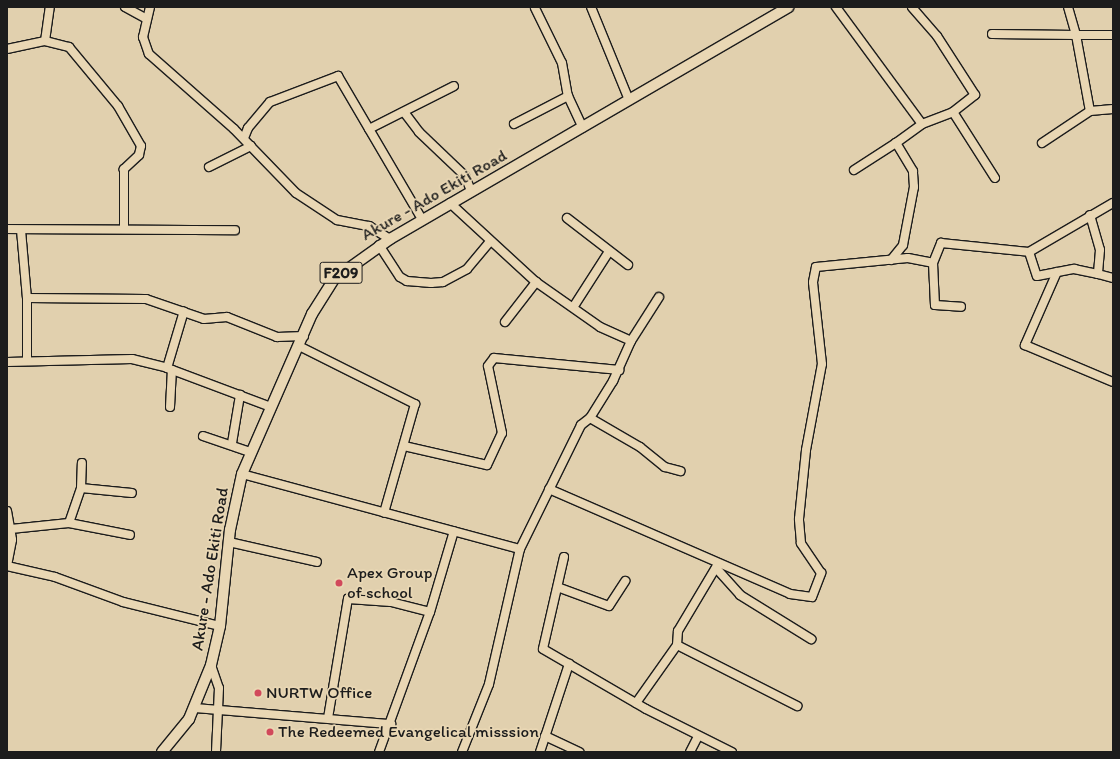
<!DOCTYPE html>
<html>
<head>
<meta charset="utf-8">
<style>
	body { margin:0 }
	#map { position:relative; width:1120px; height:759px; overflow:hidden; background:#e1d0ae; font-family:Itim,sans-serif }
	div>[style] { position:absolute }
	.roads { filter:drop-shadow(1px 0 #1c1c1c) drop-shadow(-1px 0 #1c1c1c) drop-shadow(0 1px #1c1c1c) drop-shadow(0 -1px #1c1c1c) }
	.minor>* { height:8px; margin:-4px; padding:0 4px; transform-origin:4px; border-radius:4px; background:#e9d7b4 }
	.major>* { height:10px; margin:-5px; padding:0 5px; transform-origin:5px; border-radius:5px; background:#e9d7b4 }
	.dots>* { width:11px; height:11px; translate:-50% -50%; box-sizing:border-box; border:2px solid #e9d7b4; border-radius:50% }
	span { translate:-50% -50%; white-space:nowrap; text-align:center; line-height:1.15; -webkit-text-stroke:3.5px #e9d7b4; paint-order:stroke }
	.shield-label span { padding:1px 3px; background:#e9d7b4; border:1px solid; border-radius:3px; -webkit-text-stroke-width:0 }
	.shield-label { font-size:16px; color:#1c1c1c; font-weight:700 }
	.street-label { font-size:17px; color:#1c1c1c }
	.poi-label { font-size:17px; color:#1c1c1c }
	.left { translate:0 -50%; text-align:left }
	.frame { position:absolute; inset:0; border:8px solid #1c1c1c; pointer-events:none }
</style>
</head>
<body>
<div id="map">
	<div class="roads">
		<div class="minor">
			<div style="left:125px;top:7px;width:25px;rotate:29deg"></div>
			<div style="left:150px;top:7px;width:31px;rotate:103deg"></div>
			<div style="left:143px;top:37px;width:18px;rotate:71deg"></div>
			<div style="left:149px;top:54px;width:113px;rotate:41.4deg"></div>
			<div style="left:234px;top:129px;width:89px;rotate:45.9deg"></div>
			<div style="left:296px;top:193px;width:49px;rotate:33.4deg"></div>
			<div style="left:337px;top:220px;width:33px;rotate:11deg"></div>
			<div style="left:369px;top:226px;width:25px;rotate:32deg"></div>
			<div style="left:591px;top:7px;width:100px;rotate:67.8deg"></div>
			<div style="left:836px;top:7px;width:145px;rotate:53.7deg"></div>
			<div style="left:1068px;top:7px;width:29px;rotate:74deg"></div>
			<div style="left:1076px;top:35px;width:37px"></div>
			<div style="left:535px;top:8px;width:61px;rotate:63.9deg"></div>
			<div style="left:562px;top:63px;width:34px;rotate:80deg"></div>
			<div style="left:568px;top:96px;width:35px;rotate:65deg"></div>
			<div style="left:992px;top:34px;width:84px;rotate:0.7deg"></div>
			<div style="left:1076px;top:35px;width:77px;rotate:79.6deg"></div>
			<div style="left:1090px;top:111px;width:23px;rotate:-5deg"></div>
			<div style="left:45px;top:41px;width:25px;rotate:14deg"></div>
			<div style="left:69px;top:47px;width:77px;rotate:50.3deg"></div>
			<div style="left:118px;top:106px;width:46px;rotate:60.1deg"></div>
			<div style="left:141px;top:146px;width:9px;rotate:103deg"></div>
			<div style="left:139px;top:155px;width:21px;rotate:137deg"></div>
			<div style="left:124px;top:169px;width:60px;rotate:90deg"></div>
			<div style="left:7px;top:49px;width:39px;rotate:-12deg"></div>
			<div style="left:45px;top:41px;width:34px;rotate:-82deg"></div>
			<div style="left:404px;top:112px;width:25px;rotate:53deg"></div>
			<div style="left:419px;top:132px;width:64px;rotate:43.7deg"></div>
			<div style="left:465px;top:176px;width:16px;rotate:68deg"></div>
			<div style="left:953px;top:112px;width:78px;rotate:57.5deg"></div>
			<div style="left:514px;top:124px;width:61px;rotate:-27.4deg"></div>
			<div style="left:369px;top:129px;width:95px;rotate:-26.8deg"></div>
			<div style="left:244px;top:138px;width:11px;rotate:-68deg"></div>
			<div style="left:248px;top:128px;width:34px;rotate:-50deg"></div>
			<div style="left:270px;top:102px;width:73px;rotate:-20.9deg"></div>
			<div style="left:338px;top:76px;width:166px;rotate:59.6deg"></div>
			<div style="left:1042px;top:143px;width:58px;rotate:-33.7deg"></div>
			<div style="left:209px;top:167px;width:47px;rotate:-26.6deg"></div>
			<div style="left:854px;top:170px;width:50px;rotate:-32.7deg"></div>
			<div style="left:450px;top:203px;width:117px;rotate:42.6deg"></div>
			<div style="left:536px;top:282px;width:78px;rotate:35.1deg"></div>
			<div style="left:600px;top:327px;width:34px;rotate:24deg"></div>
			<div style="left:1090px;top:215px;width:36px;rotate:74deg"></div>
			<div style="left:1100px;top:250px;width:24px;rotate:95deg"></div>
			<div style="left:1098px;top:274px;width:16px;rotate:15deg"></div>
			<div style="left:567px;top:218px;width:77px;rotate:37.6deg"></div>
			<div style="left:7px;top:229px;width:228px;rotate:0.3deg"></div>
			<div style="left:21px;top:230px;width:68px;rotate:85deg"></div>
			<div style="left:27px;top:298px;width:63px;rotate:90deg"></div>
			<div style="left:379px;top:245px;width:38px;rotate:57deg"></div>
			<div style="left:400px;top:277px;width:8px;rotate:30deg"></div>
			<div style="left:407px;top:281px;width:24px;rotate:5deg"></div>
			<div style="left:431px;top:283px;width:12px;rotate:-5deg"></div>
			<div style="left:443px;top:282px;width:27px;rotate:-28deg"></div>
			<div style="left:467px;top:269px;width:35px;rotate:-50deg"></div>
			<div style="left:1029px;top:252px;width:25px;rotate:72deg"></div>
			<div style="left:1037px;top:276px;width:38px;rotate:-11deg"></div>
			<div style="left:1074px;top:269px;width:25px;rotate:12deg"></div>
			<div style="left:891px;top:260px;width:19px;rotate:-51deg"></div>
			<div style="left:903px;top:245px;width:59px;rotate:-79.3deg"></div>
			<div style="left:914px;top:187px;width:16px;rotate:-94deg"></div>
			<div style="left:913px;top:171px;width:33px;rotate:-121deg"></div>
			<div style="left:896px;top:143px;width:32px;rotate:-36deg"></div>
			<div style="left:922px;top:124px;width:33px;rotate:-21deg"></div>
			<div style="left:953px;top:112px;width:28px;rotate:-38deg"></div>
			<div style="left:975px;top:95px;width:70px;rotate:-122.8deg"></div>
			<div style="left:937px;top:36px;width:38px;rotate:-131deg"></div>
			<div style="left:933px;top:263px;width:42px;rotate:87.3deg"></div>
			<div style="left:935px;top:305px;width:26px;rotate:4deg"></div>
			<div style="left:1057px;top:272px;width:80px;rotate:113.7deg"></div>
			<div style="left:1025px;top:345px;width:95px;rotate:22.8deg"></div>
			<div style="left:27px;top:298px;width:119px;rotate:0.5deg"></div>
			<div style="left:146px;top:299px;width:61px;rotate:19deg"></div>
			<div style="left:204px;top:319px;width:23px;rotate:-5deg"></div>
			<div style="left:227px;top:317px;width:54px;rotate:21.8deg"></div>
			<div style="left:277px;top:337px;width:27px;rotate:-2deg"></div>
			<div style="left:574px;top:306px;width:63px;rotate:-57.3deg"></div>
			<div style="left:505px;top:322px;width:51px;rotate:-52.2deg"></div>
			<div style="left:299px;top:346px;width:130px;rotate:26.6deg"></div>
			<div style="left:415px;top:404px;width:113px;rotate:105.9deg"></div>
			<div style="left:7px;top:362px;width:125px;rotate:-1.4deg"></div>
			<div style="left:132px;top:359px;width:36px;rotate:14deg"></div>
			<div style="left:167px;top:368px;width:111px;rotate:20.6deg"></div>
			<div style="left:167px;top:368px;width:59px;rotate:-73.4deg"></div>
			<div style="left:170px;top:407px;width:37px;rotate:-87deg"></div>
			<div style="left:590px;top:418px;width:58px;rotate:30.1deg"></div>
			<div style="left:640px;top:447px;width:32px;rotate:39deg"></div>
			<div style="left:665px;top:467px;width:16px;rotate:15deg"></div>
			<div style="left:203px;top:436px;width:50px;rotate:18.8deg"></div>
			<div style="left:232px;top:443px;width:49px;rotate:-80.5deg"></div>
			<div style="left:404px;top:446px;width:85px;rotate:12.9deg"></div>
			<div style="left:487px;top:465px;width:35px;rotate:-65deg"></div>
			<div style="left:502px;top:433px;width:68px;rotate:-101.8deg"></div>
			<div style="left:488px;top:366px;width:10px;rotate:-53deg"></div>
			<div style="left:494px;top:358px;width:126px;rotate:5.5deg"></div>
			<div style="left:242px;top:474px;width:288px;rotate:15.1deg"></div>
			<div style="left:81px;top:488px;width:51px;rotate:5.6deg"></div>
			<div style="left:549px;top:489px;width:263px;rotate:23.5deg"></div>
			<div style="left:790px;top:594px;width:22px;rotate:8deg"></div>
			<div style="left:812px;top:597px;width:26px;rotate:-69deg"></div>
			<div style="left:821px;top:573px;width:36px;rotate:-124deg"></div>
			<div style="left:801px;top:543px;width:24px;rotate:-95deg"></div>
			<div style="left:799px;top:519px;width:69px;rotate:-84.2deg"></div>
			<div style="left:806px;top:450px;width:87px;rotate:-79.5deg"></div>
			<div style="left:822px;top:364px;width:82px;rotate:-96.3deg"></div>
			<div style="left:813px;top:282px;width:15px;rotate:-79deg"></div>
			<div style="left:816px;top:267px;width:92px;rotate:-5.6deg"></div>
			<div style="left:908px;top:258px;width:25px;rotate:11deg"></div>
			<div style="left:933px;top:263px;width:22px;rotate:-68deg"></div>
			<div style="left:941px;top:243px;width:88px;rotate:5.8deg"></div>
			<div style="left:1029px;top:252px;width:97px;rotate:-30.3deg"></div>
			<div style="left:7px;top:511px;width:29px;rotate:80deg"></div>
			<div style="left:12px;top:540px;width:26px;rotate:101deg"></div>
			<div style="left:69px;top:523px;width:37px;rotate:-71deg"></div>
			<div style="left:81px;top:488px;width:25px;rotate:-88deg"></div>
			<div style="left:11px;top:529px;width:58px;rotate:-5.9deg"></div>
			<div style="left:69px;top:523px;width:62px;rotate:11.1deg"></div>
			<div style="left:229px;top:542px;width:90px;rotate:12.8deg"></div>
			<div style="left:564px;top:557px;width:94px;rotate:102.9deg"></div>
			<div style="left:543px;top:649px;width:119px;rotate:30.2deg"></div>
			<div style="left:646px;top:709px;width:96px;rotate:26.6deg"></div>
			<div style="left:7px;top:566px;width:49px;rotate:12.9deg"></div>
			<div style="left:55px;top:577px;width:72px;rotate:20.2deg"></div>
			<div style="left:123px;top:602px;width:100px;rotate:13.9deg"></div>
			<div style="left:716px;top:568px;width:36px;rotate:48deg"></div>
			<div style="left:740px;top:595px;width:84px;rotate:31.8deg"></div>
			<div style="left:560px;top:588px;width:52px;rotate:20.2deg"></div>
			<div style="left:609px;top:606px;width:30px;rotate:-57deg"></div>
			<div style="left:677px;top:645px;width:135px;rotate:26.9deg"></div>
			<div style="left:211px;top:665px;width:24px;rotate:71deg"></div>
			<div style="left:219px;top:688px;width:64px;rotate:92.7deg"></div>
			<div style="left:636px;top:703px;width:71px;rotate:-54.7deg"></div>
			<div style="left:677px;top:645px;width:14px;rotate:-86deg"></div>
			<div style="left:678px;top:631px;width:78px;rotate:-59.2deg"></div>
			<div style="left:195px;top:708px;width:197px;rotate:4.7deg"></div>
			<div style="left:328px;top:718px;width:121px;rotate:-80.5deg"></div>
			<div style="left:348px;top:599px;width:43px;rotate:4deg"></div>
			<div style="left:391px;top:602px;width:40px;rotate:14.4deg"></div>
			<div style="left:545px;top:736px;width:38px;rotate:25deg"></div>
			<div style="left:379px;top:752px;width:149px;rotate:-70deg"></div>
			<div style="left:430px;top:612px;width:84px;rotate:-73.5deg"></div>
			<div style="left:462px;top:752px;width:73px;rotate:-68.3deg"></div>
			<div style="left:489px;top:684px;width:139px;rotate:-77.1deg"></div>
			<div style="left:520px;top:549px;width:138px;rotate:-63.8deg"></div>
			<div style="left:581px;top:425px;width:11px;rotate:-38deg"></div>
			<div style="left:590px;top:418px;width:44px;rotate:-58.1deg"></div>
			<div style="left:613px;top:381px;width:44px;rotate:-65.8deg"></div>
			<div style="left:631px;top:341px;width:52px;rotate:-57.5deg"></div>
			<div style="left:540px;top:752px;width:93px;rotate:-71.8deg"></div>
			<div style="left:690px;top:752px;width:18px;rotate:-63deg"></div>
		</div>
		<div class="major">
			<div style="left:162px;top:752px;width:43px;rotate:-50.7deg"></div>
			<div style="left:189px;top:719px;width:58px;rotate:-67.8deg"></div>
			<div style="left:211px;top:665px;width:40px;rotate:-77deg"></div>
			<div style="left:220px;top:626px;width:97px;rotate:-84.1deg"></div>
			<div style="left:230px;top:530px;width:57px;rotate:-77.9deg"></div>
			<div style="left:242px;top:474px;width:175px;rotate:-66.4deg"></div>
			<div style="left:312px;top:314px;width:41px;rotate:-57.8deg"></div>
			<div style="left:334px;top:279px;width:69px;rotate:-35.5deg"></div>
			<div style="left:390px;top:239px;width:461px;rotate:-30.2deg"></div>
		</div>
	</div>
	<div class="dots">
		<div style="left:339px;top:583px;background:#d1495b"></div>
		<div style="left:258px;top:693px;background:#d1495b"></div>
		<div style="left:270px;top:732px;background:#d1495b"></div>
	</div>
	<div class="shield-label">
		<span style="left:341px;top:273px">F209</span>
	</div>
	<div class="street-label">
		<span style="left:434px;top:195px;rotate:-30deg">Akure - Ado Ekiti Road</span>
		<span style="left:210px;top:569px;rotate:-81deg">Akure - Ado Ekiti Road</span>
	</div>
	<div class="poi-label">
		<span class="left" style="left:347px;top:583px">Apex Group<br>of school</span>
		<span class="left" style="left:266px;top:693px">NURTW Office</span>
		<span class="left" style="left:278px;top:732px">The Redeemed Evangelical misssion</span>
	</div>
	<div class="frame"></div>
</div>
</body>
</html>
